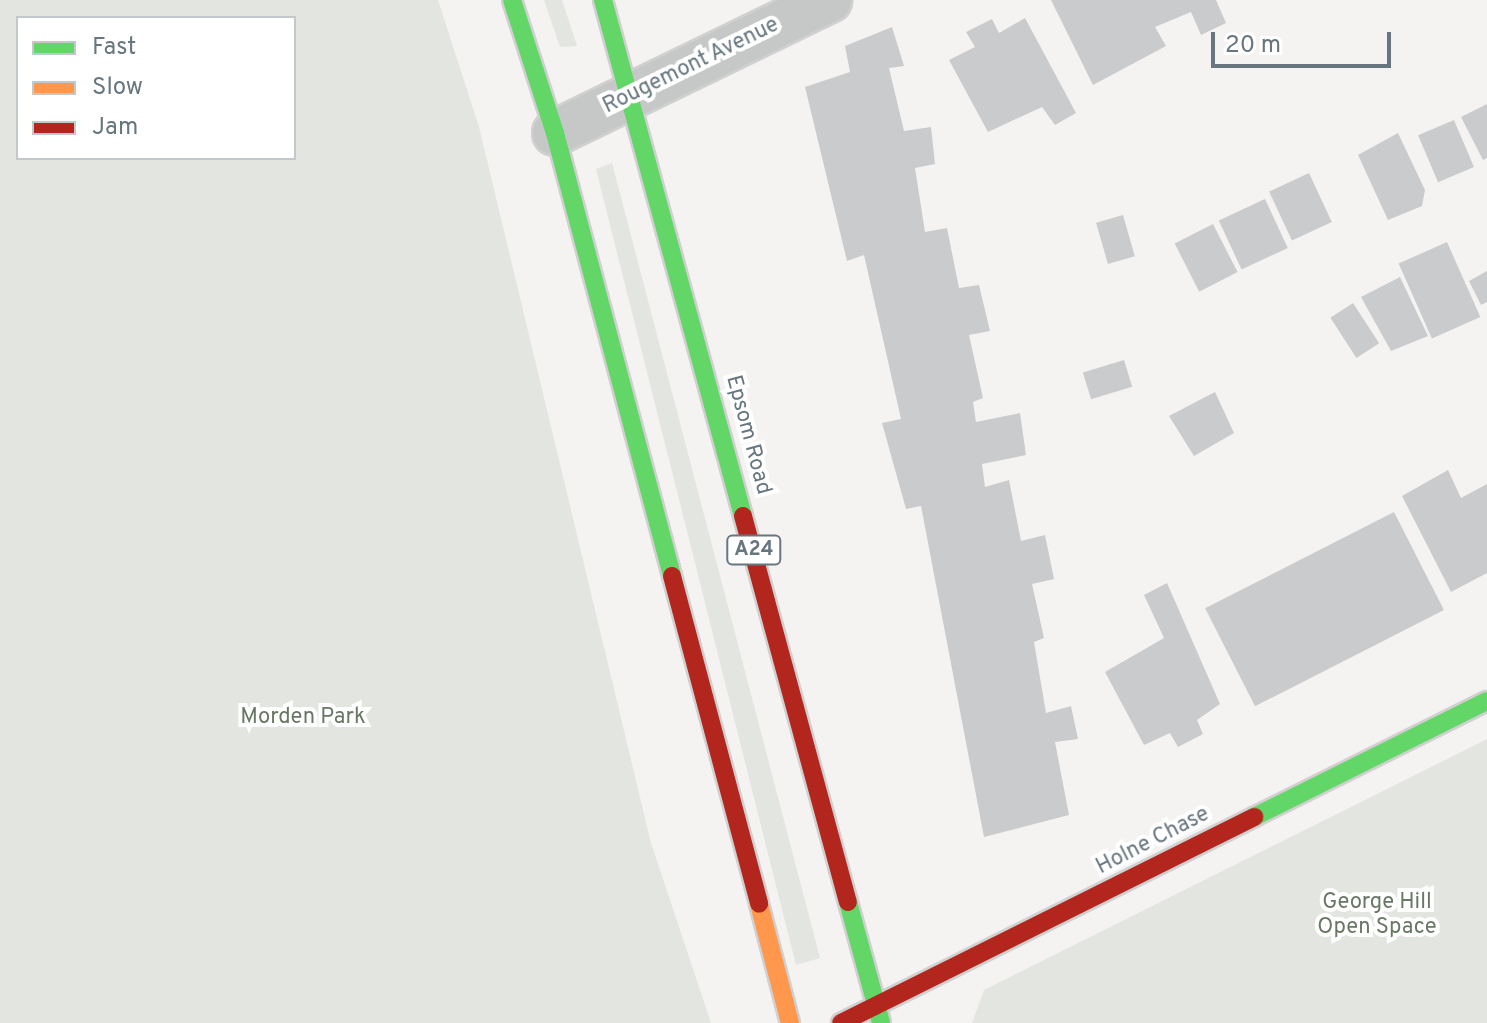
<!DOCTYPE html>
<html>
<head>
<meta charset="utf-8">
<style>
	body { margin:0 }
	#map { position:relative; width:1487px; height:1023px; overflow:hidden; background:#f4f3f2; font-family:Overpass,sans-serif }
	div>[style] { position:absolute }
	.green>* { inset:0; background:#e2e5e0 }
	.building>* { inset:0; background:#cacbcc; transform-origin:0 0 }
	.roads { filter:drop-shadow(2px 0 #d0d0d0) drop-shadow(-2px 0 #d0d0d0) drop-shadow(0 2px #d0d0d0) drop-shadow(0 -2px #d0d0d0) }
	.street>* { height:44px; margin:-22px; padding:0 22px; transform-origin:22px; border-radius:22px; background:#c6c8c8 }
	.fast>* { height:18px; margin:-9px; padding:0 9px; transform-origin:9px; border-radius:9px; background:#63d668 }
	.slow>* { height:18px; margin:-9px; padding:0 9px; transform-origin:9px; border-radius:9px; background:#ff974d }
	.jam>* { height:18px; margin:-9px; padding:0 9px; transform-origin:9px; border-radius:9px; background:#b3261e }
	span { translate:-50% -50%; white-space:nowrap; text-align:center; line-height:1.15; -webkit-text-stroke:8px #fff; paint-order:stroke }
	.shield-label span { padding:2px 6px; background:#fff; border:2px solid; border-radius:6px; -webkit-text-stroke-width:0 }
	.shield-label { font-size:20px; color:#67767f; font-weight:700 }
	.street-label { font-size:22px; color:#67767f }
	.park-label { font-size:22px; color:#697765 }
	.legend { position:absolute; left:16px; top:16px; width:280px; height:144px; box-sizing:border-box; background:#fff; border:2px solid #c2c8cc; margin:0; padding:10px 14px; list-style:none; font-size:24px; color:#67767f }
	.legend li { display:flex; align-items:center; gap:16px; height:40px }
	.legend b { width:40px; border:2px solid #c2c8cc }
	.scale { position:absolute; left:1211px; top:32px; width:180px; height:36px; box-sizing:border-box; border:4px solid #67767f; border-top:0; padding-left:10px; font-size:24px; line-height:28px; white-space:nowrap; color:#67767f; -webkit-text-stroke:6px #fff; paint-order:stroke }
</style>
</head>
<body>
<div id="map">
	<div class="green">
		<div style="clip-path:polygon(evenodd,0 0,438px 0,479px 127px,651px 843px,711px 1023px,0 1023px,0 0,18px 18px,294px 18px,294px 158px,18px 158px,18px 18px)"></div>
		<div style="clip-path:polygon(544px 0,562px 0,577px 46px,560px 47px)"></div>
		<div style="clip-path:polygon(612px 163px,820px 958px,796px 965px,596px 169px)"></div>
		<div style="clip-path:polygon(1487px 739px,1487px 1023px,972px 1023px,984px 990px)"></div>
	</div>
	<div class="building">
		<div style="clip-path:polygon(1051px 0,1216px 0,1226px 23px,1201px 35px,1191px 12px,1155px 27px,1166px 46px,1093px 85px)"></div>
		<div style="clip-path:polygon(1025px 18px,1076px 113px,1055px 125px,1042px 107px,988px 132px,949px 60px,975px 47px,966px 32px,992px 19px,999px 33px)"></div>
		<div style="clip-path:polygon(892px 27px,904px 66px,889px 68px,904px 131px,931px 127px,935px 164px,915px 168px,925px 232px,947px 228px,959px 288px,979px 285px,990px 331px,969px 335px,983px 398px,973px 402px,976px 422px,1020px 413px,1026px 455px,982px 464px,985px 487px,1009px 480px,1021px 541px,1045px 535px,1054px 579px,1032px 584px,1044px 638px,1034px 642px,1046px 713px,1071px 706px,1078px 739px,1055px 742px,1069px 815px,984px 837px,921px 506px,906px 509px,882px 423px,901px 419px,864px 255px,847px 261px,805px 87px,850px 72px,845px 46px)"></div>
		<div style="clip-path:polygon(1487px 104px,1487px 158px,1483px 160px,1461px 117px)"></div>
		<div style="left:1454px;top:120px;width:51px;height:39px;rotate:67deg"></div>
		<div style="clip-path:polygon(1398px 133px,1425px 190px,1422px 206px,1388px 220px,1358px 155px)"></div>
		<div style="left:1309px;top:173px;width:54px;height:44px;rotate:65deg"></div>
		<div style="left:1265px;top:199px;width:54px;height:51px;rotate:65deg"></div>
		<div style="left:1123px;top:215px;width:43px;height:28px;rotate:74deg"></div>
		<div style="left:1213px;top:224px;width:54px;height:43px;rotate:63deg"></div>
		<div style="left:1447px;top:242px;width:82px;height:53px;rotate:66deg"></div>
		<div style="clip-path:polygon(1487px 271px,1487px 302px,1481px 305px,1469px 281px)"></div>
		<div style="clip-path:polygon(1400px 277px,1428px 336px,1391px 351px,1361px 297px)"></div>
		<div style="left:1353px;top:303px;width:48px;height:27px;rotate:57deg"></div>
		<div style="left:1124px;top:360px;width:28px;height:43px;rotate:73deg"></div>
		<div style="clip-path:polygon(1215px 392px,1234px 433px,1194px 456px,1169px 416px)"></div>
		<div style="clip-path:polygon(1448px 470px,1461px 498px,1487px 484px,1487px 573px,1451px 592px,1402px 496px)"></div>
		<div style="left:1394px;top:512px;width:110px;height:212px;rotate:63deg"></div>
		<div style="clip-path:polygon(1167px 583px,1220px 704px,1197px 720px,1203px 734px,1178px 747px,1170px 733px,1144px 745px,1105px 672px,1164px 638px,1144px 595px)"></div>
	</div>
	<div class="roads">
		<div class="street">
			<div style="left:555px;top:133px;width:305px;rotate:-25.9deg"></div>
		</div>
		<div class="fast">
			<div style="left:512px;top:0;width:140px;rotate:72.1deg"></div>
			<div style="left:555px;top:133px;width:458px;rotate:75.2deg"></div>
			<div style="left:603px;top:0;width:535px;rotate:74.82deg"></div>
			<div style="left:1254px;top:817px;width:260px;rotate:-26.5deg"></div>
			<div style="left:848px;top:902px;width:125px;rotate:74.7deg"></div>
		</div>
		<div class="slow">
			<div style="left:759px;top:904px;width:123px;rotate:75.4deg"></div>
		</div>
		<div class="jam">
			<div style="left:743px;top:516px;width:400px;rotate:74.8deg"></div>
			<div style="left:672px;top:576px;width:339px;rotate:75.1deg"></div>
			<div style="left:841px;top:1023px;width:462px;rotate:-26.5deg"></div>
		</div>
	</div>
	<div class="shield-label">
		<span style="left:754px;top:550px">A24</span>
	</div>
	<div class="street-label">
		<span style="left:691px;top:66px;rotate:-26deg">Rougemont Avenue</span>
		<span style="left:748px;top:435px;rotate:75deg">Epsom Road</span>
		<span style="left:1153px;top:841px;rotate:-27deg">Holne Chase</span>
	</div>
	<div class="park-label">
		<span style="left:303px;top:718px">Morden Park</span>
		<span style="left:1377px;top:915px">George Hill<br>Open Space</span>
	</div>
	<ul class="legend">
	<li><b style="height:10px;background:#63d668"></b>Fast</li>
	<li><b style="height:10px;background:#ff974d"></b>Slow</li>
	<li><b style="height:10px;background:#b3261e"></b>Jam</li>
	</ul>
	<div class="scale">20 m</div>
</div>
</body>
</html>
